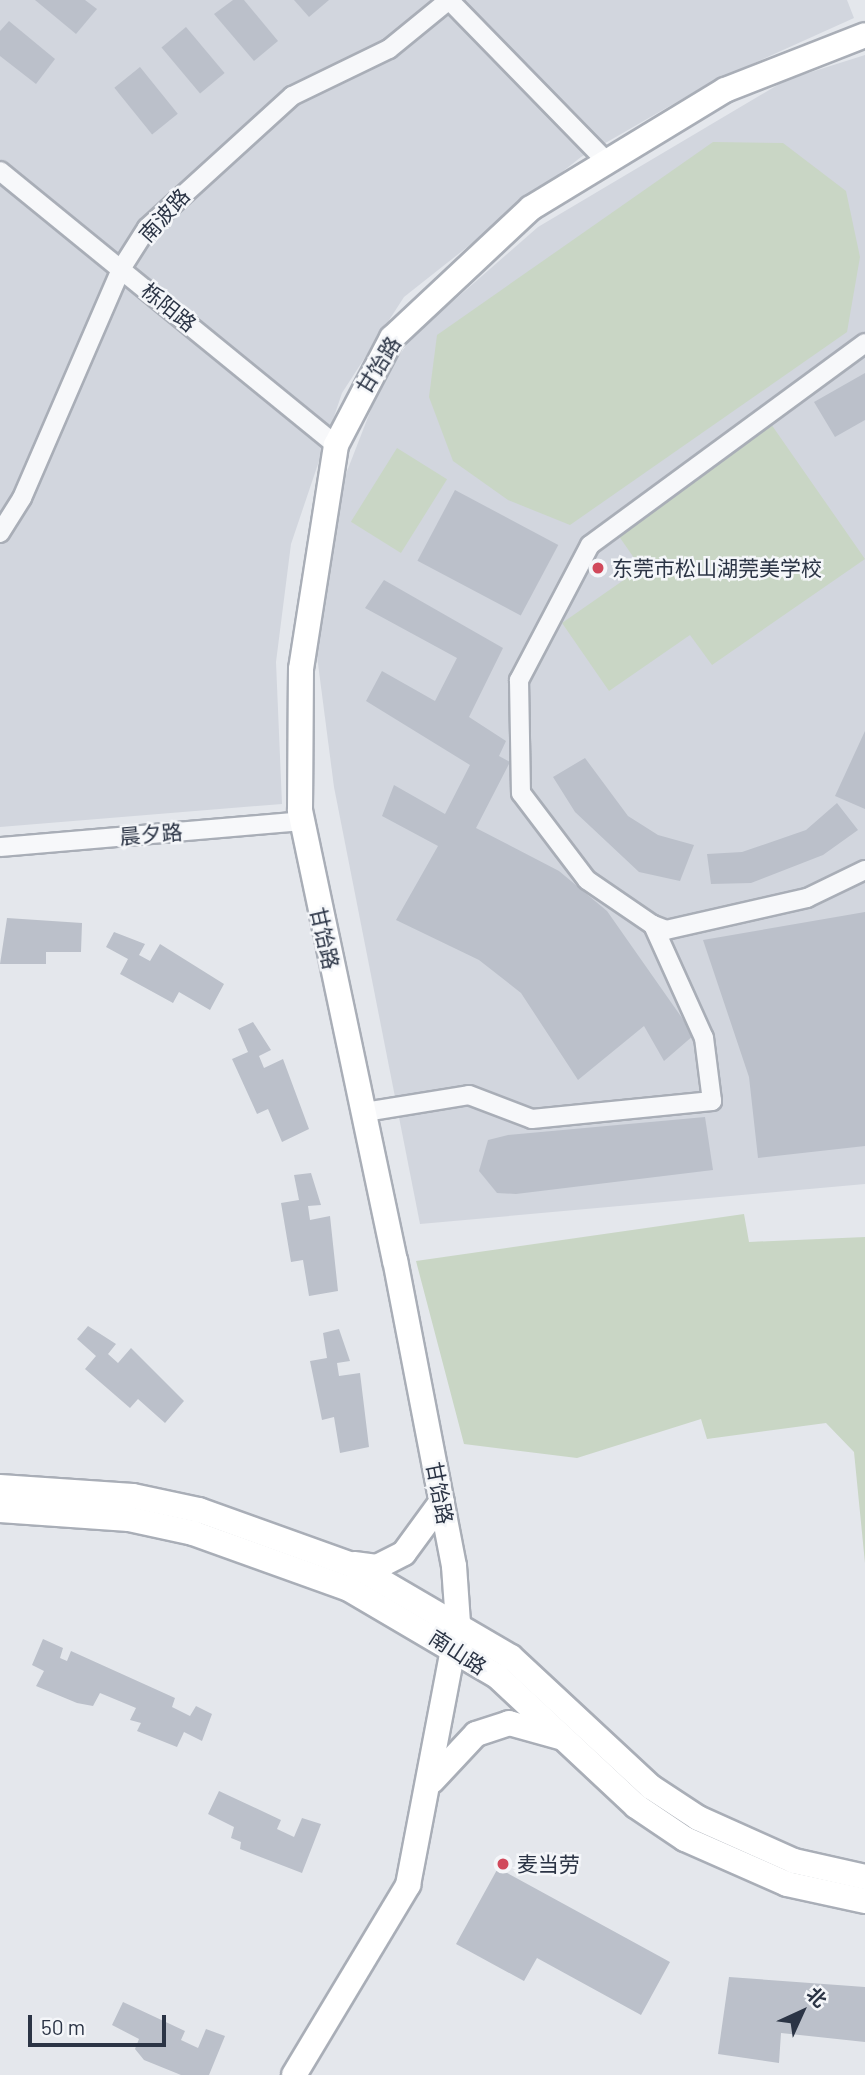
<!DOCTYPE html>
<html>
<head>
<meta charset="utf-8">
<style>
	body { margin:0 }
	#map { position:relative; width:865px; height:2075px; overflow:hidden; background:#e4e7ec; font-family:Barlow,"Noto Sans SC",sans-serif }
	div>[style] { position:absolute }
	.built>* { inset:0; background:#d2d6de }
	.green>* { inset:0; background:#c9d6c5; transform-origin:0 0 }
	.building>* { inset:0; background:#bbc0ca; transform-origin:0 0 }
	.roads { filter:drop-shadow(2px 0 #a9aeb7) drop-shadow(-2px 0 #a9aeb7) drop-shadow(0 2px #a9aeb7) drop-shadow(0 -2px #a9aeb7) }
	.street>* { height:18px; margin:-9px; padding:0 9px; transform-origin:9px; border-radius:9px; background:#f7f8fa }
	.secondary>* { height:24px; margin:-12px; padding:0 12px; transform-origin:12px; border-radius:12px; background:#fff }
	.dots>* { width:19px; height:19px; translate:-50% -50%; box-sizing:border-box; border:4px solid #f4f6f9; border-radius:50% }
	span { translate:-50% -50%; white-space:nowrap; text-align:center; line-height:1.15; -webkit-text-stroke:5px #f4f6f9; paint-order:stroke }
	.street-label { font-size:21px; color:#2b3445 }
	.poi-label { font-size:21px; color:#2b3445 }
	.left { translate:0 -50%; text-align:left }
	.north { position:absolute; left:767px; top:1977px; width:70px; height:70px; -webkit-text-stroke:5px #f4f6f9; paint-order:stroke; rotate:45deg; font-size:19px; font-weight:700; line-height:28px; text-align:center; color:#2b3445 }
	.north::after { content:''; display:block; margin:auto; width:24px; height:32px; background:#2b3445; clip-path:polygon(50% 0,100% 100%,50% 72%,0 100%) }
	.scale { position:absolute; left:28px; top:2015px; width:138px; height:32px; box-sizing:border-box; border:4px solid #2b3445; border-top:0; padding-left:9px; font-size:21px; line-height:24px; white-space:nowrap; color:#2b3445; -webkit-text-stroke:5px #f4f6f9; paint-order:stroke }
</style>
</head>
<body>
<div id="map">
	<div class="built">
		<div style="clip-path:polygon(0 0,847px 0,854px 18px,708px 84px,581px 157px,404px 297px,342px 393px,291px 544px,276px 662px,282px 804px,0 827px)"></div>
		<div style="clip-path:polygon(865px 55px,865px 1184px,420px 1224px,334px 787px,317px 656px,344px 479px,382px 381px,411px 338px,538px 227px,786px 80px)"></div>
	</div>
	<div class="green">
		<div style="clip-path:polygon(713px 142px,783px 143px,846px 191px,860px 257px,847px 332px,570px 525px,508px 500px,453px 461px,429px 397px,437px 335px)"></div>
		<div style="clip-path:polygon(771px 424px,865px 559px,712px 665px,690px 635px,609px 691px,562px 623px,641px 568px,616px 532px)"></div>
		<div style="left:397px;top:448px;width:59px;height:87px;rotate:32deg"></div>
		<div style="clip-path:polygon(744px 1214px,749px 1242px,865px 1237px,865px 1563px,854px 1452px,826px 1423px,707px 1439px,701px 1419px,577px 1458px,464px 1444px,416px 1261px)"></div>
	</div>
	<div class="building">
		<div style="clip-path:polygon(35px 0,85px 0,97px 9px,76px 34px)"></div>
		<div style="clip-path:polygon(233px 0,244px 0,278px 41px,254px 61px,214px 14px)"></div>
		<div style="clip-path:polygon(294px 0,329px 0,309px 17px)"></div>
		<div style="clip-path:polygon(9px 21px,55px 59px,36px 84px,0 56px,0 31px)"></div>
		<div style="left:186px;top:27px;width:60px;height:32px;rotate:50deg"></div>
		<div style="left:140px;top:67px;width:60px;height:33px;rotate:51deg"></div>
		<div style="clip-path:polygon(865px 373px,865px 420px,835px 437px,814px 402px)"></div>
		<div style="left:455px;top:490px;width:117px;height:80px;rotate:28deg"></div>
		<div style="clip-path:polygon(384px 580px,503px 648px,469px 717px,506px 741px,499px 756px,510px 762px,476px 828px,559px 871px,607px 911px,694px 1035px,664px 1061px,644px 1026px,578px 1080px,521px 993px,479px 960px,396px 920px,438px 846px,382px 816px,394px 785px,445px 814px,470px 765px,366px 701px,382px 671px,435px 701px,457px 658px,365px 608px)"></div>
		<div style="clip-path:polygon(865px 731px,865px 809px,835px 796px)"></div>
		<div style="clip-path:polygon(585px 758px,628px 816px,658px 835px,694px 845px,680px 881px,639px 872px,575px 812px,553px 777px)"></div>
		<div style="clip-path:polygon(837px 803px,858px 830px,823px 855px,751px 883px,711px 884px,707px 854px,742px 852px,806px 830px)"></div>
		<div style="clip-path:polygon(865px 912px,865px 1146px,758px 1158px,749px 1077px,703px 940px)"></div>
		<div style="clip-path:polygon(7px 918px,82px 923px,81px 952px,46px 952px,46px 964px,0 964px)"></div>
		<div style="clip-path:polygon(114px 932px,145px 944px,139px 955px,150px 961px,160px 944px,224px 984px,210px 1010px,179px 992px,173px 1003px,120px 974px,128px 959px,106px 947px)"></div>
		<div style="clip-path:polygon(253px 1022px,271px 1050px,259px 1056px,264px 1068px,283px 1059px,309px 1129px,282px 1142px,268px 1109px,257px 1114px,232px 1059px,248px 1052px,238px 1029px)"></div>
		<div style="clip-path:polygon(705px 1117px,713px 1170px,516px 1194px,497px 1193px,479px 1171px,488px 1140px,508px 1135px)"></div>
		<div style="clip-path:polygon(311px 1173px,321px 1205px,308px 1206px,310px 1220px,330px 1216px,338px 1291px,309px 1296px,303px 1260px,291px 1262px,281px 1203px,299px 1200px,294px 1175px)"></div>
		<div style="clip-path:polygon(88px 1326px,116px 1344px,108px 1354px,118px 1363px,131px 1348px,184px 1401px,165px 1423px,138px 1399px,130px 1408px,85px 1369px,96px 1356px,77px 1339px)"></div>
		<div style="clip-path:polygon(339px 1329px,350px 1361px,337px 1363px,339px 1376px,360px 1373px,369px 1447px,340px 1453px,334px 1417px,322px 1420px,310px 1361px,327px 1358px,323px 1333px)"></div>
		<div style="clip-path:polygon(43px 1639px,63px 1648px,60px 1658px,67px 1661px,71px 1651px,175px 1698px,172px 1707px,190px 1716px,196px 1706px,212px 1714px,202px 1741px,184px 1732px,177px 1747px,137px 1731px,141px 1723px,130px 1720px,136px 1708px,100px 1693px,93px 1706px,77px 1703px,36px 1686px,44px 1671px,32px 1665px)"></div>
		<div style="clip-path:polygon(219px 1791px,281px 1820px,277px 1829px,294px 1837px,302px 1818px,321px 1824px,302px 1873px,240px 1849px,241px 1842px,231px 1838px,234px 1827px,208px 1814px)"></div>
		<div style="clip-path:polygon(498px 1868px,670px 1962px,641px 2015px,537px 1958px,524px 1981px,456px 1944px)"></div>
		<div style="clip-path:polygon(729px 1977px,865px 1987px,865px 2042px,781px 2033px,779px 2063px,718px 2054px)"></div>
		<div style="clip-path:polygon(123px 2002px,185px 2031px,181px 2040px,198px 2048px,206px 2029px,225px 2036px,209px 2075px,181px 2075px,144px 2060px,135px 2049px,139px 2039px,112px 2025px)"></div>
	</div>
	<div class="roads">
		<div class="street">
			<div style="left:0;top:171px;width:434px;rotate:39.2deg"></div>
			<div style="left:865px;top:343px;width:341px;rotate:143.7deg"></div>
			<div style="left:590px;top:545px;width:153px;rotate:117.7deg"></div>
			<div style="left:519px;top:680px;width:113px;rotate:89deg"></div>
			<div style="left:521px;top:793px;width:109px;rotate:52.8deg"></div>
			<div style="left:587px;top:880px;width:80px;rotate:34.3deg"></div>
			<div style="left:653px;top:925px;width:14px;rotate:21deg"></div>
			<div style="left:666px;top:930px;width:145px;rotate:-12.8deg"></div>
			<div style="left:807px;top:898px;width:64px;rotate:-25.8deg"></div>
			<div style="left:0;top:533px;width:41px;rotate:-57.8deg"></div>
			<div style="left:22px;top:498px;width:249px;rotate:-66.6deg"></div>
			<div style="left:121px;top:269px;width:49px;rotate:-57.6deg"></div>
			<div style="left:147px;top:228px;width:196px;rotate:-42.3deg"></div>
			<div style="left:292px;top:96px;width:108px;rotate:-25.9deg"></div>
			<div style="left:389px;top:49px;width:77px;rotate:-39.2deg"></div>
			<div style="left:449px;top:0;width:223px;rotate:45.7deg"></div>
			<div style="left:0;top:847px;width:303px;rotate:-4.9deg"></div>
			<div style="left:365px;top:1112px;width:105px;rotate:-9.3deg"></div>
			<div style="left:469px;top:1095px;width:67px;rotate:20.9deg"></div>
			<div style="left:532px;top:1119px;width:181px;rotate:-5.7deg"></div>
			<div style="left:712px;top:1101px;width:64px;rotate:-97.2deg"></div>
			<div style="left:704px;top:1038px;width:124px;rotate:-114.3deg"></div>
		</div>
		<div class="secondary">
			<div style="left:0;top:1487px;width:133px;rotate:3.9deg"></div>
			<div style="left:133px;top:1496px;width:67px;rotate:12deg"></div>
			<div style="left:199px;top:1510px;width:168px;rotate:19.8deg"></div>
			<div style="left:357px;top:1567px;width:178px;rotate:30.3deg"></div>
			<div style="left:511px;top:1657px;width:191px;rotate:42.9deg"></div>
			<div style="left:651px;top:1787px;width:56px;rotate:33.4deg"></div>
			<div style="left:698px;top:1818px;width:105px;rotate:24.1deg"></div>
			<div style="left:794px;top:1861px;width:73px;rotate:12.7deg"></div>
			<div style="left:0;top:1510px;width:129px;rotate:4deg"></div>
			<div style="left:129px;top:1519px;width:66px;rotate:12.3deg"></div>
			<div style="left:193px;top:1533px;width:164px;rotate:19.7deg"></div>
			<div style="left:347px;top:1588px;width:174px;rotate:30.4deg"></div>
			<div style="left:497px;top:1676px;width:190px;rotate:43.1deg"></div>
			<div style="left:636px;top:1806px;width:59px;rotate:34deg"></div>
			<div style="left:685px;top:1839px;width:111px;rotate:23.8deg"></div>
			<div style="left:787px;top:1884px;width:80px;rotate:12.3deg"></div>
			<div style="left:354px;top:1564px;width:23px;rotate:7deg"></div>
			<div style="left:377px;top:1567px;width:30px;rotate:-27deg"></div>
			<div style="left:404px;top:1553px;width:64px;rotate:-53.8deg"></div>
			<div style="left:432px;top:1781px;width:64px;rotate:-46.9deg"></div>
			<div style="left:476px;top:1734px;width:35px;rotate:-18deg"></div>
			<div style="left:509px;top:1723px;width:56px;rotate:15.5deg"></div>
			<div style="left:294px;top:2075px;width:222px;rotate:-59deg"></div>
			<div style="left:408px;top:1885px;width:267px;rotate:-79.2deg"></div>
			<div style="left:458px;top:1623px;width:57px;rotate:-94deg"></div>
			<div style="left:454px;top:1566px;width:311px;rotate:-100.9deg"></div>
			<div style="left:395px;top:1261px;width:460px;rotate:-101.9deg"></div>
			<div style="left:300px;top:811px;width:142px;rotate:-89.6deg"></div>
			<div style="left:301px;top:669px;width:227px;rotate:-81.1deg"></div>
			<div style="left:336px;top:445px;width:121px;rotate:-62.4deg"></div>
			<div style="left:392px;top:338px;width:190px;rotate:-43.1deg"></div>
			<div style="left:531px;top:208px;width:227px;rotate:-31.3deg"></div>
			<div style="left:725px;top:90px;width:150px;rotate:-21.4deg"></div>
		</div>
	</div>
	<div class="dots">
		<div style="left:598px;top:568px;background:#d1495b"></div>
		<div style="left:503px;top:1864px;background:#d1495b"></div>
	</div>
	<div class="street-label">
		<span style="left:164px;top:215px;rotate:-48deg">南波路</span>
		<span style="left:169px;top:307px;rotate:39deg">栎阳路</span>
		<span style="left:378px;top:365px;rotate:-58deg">甘饴路</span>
		<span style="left:151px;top:834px;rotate:-5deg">晨夕路</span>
		<span style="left:325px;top:938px;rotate:77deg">甘饴路</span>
		<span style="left:440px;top:1493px;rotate:79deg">甘饴路</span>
		<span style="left:458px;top:1652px;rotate:33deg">南山路</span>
	</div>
	<div class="poi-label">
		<span class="left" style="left:612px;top:568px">东莞市松山湖莞美学校</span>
		<span class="left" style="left:517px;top:1864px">麦当劳</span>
	</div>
	<div class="north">北</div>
	<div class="scale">50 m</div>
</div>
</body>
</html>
